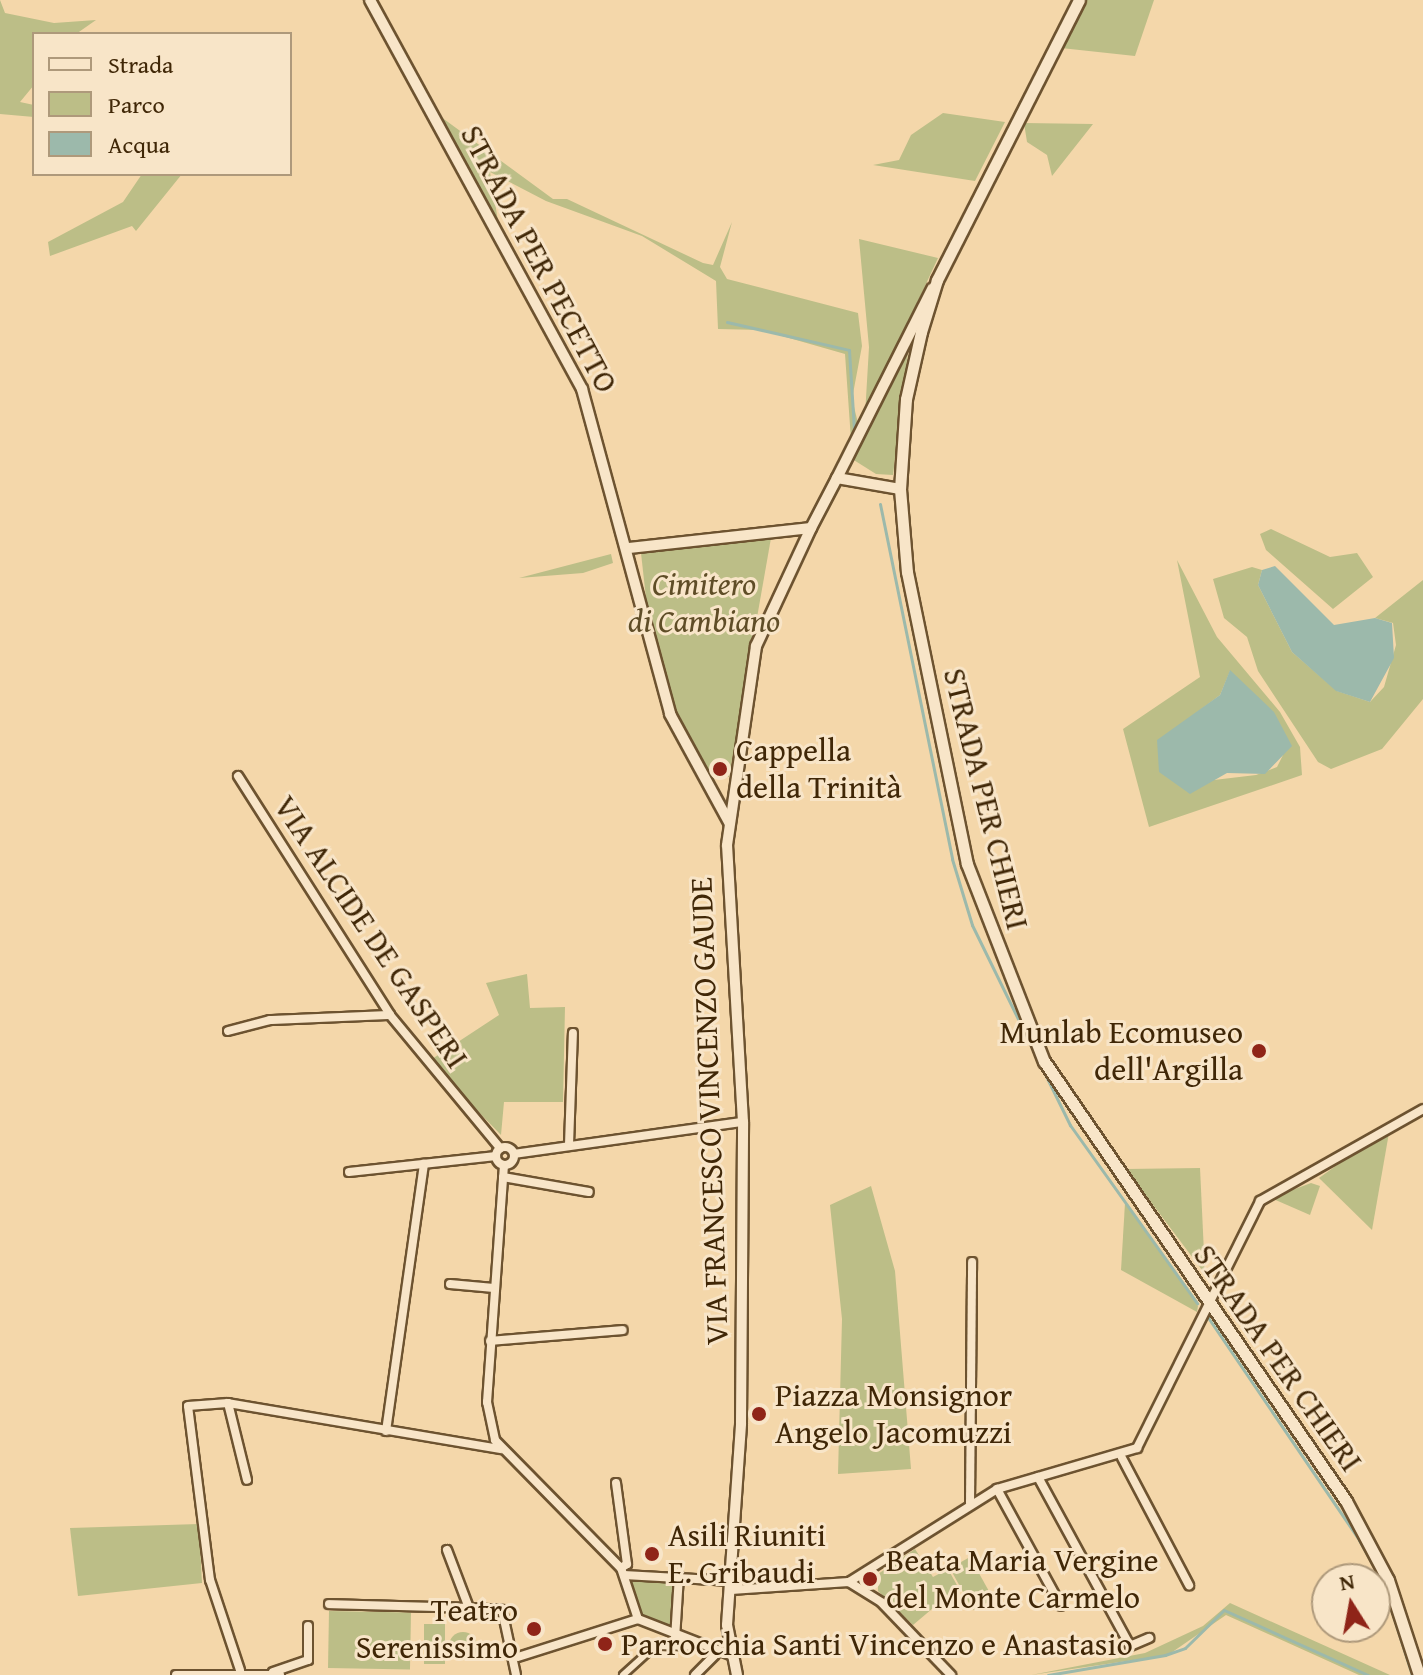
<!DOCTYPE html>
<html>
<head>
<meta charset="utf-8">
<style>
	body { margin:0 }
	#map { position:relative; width:1423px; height:1675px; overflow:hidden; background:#f4d7aa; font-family:"Gentium Book Plus",serif }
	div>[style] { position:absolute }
	.green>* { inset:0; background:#bcbe87; transform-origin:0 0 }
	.round { border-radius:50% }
	.water>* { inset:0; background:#9cb9ab }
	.stream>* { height:3px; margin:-1.5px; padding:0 1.5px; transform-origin:1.5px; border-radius:1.5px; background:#9cb9ab }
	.roads { filter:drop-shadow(2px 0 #6d5330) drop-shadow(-2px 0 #6d5330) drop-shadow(0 2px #6d5330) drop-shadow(0 -2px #6d5330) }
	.pedestrian>* { height:6px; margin:-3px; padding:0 3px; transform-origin:3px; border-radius:3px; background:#f8e5c8 }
	.minor>* { height:8px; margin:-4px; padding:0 4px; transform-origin:4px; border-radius:4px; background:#f8e5c8 }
	.minor>.ring { margin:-4px; padding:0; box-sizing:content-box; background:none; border:8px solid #f8e5c8; border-radius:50% }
	.tertiary>* { height:10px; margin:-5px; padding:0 5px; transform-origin:5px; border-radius:5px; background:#f8e5c8 }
	.secondary>* { height:11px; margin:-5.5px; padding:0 5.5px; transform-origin:5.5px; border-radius:5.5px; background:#f8e5c8 }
	.dots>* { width:22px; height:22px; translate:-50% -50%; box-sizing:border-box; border:4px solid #f8e5c8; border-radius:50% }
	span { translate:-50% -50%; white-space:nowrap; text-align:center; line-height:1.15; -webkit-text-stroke:6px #f8e5c8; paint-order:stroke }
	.street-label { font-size:32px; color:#402707 }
	.park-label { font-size:32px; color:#5f4d27; font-style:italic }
	.poi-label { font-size:32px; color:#402707 }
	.left { translate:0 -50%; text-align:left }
	.right { translate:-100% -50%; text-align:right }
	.legend { position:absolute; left:32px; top:32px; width:260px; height:144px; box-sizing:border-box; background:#f8e5c8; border:2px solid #ae997b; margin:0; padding:10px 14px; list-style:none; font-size:24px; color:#402707 }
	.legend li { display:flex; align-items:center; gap:16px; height:40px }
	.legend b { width:40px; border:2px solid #ae997b }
	.north { position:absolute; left:1311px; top:1563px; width:80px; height:80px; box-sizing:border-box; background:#f8e5c8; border:2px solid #ae997b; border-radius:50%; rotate:349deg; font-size:22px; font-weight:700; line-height:32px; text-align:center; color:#402707 }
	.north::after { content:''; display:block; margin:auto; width:28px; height:36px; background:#8f2418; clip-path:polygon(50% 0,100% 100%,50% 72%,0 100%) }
</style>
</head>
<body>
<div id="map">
	<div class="green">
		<div style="clip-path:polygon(0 0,5px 13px,54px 23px,96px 20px,76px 34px,34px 34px,34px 85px,20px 102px,34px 105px,34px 117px,0 114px)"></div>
		<div style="clip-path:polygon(1087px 0,1154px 0,1135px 56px,1061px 48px)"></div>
		<div style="clip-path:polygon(943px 113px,1005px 122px,975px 181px,873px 165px,899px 160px,911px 135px)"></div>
		<div style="clip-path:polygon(437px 114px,553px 199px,567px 199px,703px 263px,713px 265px,732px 222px,720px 267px,727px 279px,858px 313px,862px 346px,852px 399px,859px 427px,851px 440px,845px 354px,761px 330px,718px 329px,716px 281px,642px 236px,546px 201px,490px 172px,498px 221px)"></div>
		<div style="clip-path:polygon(1024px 123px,1093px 124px,1052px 176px,1047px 155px,1027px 142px)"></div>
		<div style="clip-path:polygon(142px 174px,182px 174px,136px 231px,132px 226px,50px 256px,48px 242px,123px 202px)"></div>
		<div style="clip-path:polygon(859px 239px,938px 258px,865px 415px,869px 347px)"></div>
		<div style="clip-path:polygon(908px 352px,893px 475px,876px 474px,849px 457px)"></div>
		<div style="clip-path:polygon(1271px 529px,1330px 557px,1357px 553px,1373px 577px,1333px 609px,1266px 550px,1260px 534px)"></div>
		<div style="clip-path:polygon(771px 538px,729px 777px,707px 776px,677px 720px,648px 616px,641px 553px)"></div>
		<div style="clip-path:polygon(611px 554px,613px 563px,583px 573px,519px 578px)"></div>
		<div style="clip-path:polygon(evenodd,1177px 560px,1217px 637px,1280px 712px,1300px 747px,1302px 775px,1149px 827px,1123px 729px,1200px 677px,1177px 560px,1230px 671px,1283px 755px,1277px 767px,1256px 775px,1214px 780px,1168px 734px,1220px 695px,1230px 671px)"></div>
		<div style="clip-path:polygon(1252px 567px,1262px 570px,1258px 585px,1292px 652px,1337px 691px,1370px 702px,1384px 687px,1396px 645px,1393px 623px,1375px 618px,1423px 580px,1423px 699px,1382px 749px,1331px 769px,1318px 762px,1258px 671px,1247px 637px,1224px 618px,1213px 579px)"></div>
		<div style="clip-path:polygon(527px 974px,530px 1008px,565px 1007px,563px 1102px,504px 1102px,501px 1135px,429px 1061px,499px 1015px,486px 983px)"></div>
		<div style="clip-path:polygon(1390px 1127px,1372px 1230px,1319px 1178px)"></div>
		<div style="clip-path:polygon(1200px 1168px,1205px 1274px,1126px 1169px)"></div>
		<div style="clip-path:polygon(1311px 1183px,1320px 1186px,1310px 1215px,1271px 1198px)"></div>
		<div style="clip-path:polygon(871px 1186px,895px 1271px,911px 1469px,838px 1474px,842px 1319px,830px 1205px)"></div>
		<div style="clip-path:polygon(1125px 1203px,1198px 1306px,1197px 1312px,1121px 1270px)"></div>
		<div style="clip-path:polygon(199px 1524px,202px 1583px,78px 1596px,70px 1528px)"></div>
		<div style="clip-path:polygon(915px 1549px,933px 1577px,948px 1569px,958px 1587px,913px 1625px,878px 1591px,878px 1574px)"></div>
		<div style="left:970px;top:1557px;width:48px;height:23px;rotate:61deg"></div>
		<div style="clip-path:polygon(629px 1576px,677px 1577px,674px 1635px,640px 1617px)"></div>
		<div style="clip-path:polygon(1230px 1603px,1390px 1675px,1359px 1675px,1226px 1615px,1168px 1655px,1031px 1675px,1145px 1653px,1203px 1626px)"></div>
		<div style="left:329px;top:1611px;width:82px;height:57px;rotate:1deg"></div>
		<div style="left:445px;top:1624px;width:40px;height:21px;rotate:90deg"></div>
		<div class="round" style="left:449px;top:1632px;width:28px;height:28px"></div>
	</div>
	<div class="water">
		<div style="clip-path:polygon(1275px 566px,1334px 625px,1375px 618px,1392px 623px,1394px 658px,1370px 702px,1336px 691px,1292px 652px,1258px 585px,1262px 570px)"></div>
		<div style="clip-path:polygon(1230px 670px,1274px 712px,1292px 746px,1265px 774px,1227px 773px,1190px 794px,1159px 772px,1157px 740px,1220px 695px)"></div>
	</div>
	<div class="stream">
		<div style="left:727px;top:322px;width:125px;rotate:12.9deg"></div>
		<div style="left:849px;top:350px;width:79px;rotate:86.4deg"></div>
		<div style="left:880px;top:504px;width:362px;rotate:78.5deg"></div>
		<div style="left:952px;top:859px;width:69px;rotate:73.1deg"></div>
		<div style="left:972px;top:925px;width:223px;rotate:63.9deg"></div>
		<div style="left:1070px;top:1125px;width:219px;rotate:54.5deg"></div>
		<div style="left:1207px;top:1316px;width:271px;rotate:55.8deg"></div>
		<div style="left:1359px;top:1540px;width:47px;rotate:60.7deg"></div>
		<div style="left:1382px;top:1581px;width:99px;rotate:72.3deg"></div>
		<div style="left:1048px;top:1675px;width:119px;rotate:-9.7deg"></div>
		<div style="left:1165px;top:1655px;width:21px;rotate:-19deg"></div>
		<div style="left:1185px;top:1648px;width:54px;rotate:-44.3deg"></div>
		<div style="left:1224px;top:1610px;width:158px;rotate:24.3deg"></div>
	</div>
	<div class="roads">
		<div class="pedestrian">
			<div style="left:623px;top:1675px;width:43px;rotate:-42.2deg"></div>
			<div style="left:655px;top:1646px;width:40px;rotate:1.4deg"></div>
		</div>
		<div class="minor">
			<div style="left:238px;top:776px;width:283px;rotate:57.5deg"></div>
			<div style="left:390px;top:1015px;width:173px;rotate:50.4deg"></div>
			<div style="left:228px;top:1031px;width:43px;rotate:-14.7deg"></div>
			<div style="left:270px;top:1020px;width:120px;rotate:-2.4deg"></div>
			<div style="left:569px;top:1145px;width:112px;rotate:-88deg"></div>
			<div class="ring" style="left:496px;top:1147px;width:10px;height:10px"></div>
			<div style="left:514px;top:1154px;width:231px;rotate:-8deg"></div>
			<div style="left:504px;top:1165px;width:238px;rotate:94.1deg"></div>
			<div style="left:487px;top:1402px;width:39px;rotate:78deg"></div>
			<div style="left:495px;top:1440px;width:180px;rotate:45.5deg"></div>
			<div style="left:621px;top:1568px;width:54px;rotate:71.6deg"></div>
			<div style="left:638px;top:1619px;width:102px;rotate:21.3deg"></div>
			<div style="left:349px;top:1172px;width:148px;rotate:-6.2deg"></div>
			<div style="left:503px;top:1177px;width:87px;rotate:9.9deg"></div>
			<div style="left:450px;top:1284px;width:44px;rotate:5.2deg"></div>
			<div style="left:490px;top:1341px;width:133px;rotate:-4.7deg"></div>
			<div style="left:228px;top:1403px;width:79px;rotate:76.1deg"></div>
			<div style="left:386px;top:1431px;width:270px;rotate:-81.9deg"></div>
			<div style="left:1122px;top:1458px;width:144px;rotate:62.2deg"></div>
			<div style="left:1038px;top:1477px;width:192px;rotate:61.4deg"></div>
			<div style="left:1130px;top:1646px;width:21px;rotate:-23deg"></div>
			<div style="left:616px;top:1483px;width:82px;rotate:82.3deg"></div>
			<div style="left:627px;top:1564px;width:7px;rotate:146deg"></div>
			<div style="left:997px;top:1489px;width:133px;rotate:61.3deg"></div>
			<div style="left:970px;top:1503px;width:241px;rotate:-89.5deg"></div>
			<div style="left:447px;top:1550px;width:62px;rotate:69.2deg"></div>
			<div style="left:469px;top:1608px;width:33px;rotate:3deg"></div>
			<div style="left:502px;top:1610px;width:66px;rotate:77.8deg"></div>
			<div style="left:624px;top:1575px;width:108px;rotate:3.2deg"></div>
			<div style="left:849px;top:1582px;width:175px;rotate:-32.1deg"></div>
			<div style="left:997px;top:1489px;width:146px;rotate:-16.3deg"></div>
			<div style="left:1137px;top:1448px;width:276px;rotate:-63.5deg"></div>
			<div style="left:1260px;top:1201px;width:187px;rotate:-29.4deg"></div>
			<div style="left:731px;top:1590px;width:118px;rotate:-3.9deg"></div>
			<div style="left:849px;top:1582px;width:39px;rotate:32deg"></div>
			<div style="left:882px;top:1603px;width:100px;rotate:46.2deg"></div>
			<div style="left:329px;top:1604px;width:140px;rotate:1.6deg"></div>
			<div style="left:675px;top:1639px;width:63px;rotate:-86.4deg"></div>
			<div style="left:518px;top:1657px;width:126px;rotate:-17.6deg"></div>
			<div style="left:240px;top:1670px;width:95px;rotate:-108.4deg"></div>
			<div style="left:210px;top:1580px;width:175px;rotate:-97.2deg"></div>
			<div style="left:188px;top:1406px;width:40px;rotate:-4.3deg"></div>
			<div style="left:228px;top:1403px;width:277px;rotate:9.6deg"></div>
			<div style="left:273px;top:1672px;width:37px;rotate:-19deg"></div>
			<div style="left:308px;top:1660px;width:34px;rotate:-90deg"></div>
			<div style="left:176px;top:1675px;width:104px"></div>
			<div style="left:695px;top:1675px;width:28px;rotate:-45deg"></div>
		</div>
		<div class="tertiary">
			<div style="left:370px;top:0;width:443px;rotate:61.4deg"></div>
			<div style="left:582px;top:389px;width:337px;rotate:74.8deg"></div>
			<div style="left:670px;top:714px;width:123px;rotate:61.4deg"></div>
			<div style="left:837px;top:478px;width:212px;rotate:-63.3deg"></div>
			<div style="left:629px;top:548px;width:183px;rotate:-6.3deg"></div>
			<div style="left:811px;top:528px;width:56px;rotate:-62.5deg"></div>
			<div style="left:837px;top:478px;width:64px;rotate:9.9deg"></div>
			<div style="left:737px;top:1675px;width:51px;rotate:-101.3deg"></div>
			<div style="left:727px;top:1625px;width:202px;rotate:-86deg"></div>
			<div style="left:741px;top:1423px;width:301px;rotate:-89.6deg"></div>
			<div style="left:743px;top:1122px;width:277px;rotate:-93.3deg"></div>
			<div style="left:727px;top:845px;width:201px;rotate:-81.7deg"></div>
			<div style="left:756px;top:646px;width:130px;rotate:-65deg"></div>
		</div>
		<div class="secondary">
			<div style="left:1079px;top:0;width:314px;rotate:116.9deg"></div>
			<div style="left:937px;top:280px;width:54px;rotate:107.1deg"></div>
			<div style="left:921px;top:332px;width:69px;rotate:102.6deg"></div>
			<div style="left:906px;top:399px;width:90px;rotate:93.8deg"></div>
			<div style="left:900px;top:489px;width:83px;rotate:85.2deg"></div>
			<div style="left:907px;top:572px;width:298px;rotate:78.4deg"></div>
			<div style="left:967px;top:864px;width:212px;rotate:68.7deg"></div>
			<div style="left:1044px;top:1061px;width:534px;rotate:55.54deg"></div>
			<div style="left:1346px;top:1501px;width:89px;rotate:62deg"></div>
			<div style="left:1388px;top:1580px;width:100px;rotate:71.9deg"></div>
		</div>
	</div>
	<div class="dots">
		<div style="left:720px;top:769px;background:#8f2418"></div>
		<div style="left:1259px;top:1051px;background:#8f2418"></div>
		<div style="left:759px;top:1414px;background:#8f2418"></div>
		<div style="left:652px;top:1554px;background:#8f2418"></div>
		<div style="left:870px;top:1579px;background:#8f2418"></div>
		<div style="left:534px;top:1629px;background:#8f2418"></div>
		<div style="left:605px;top:1644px;background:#8f2418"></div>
	</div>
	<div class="street-label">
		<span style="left:539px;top:259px;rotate:62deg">STRADA PER PECETTO</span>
		<span style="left:986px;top:799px;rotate:76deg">STRADA PER CHIERI</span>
		<span style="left:371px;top:932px;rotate:56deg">VIA ALCIDE DE GASPERI</span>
		<span style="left:709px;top:1111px;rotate:-92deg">VIA FRANCESCO VINCENZO GAUDE</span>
		<span style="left:1278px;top:1358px;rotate:55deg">STRADA PER CHIERI</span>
	</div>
	<div class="park-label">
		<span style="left:704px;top:603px">Cimitero<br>di Cambiano</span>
	</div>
	<div class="poi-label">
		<span class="left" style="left:736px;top:769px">Cappella<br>della Trinità</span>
		<span class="right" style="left:1243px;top:1051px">Munlab Ecomuseo<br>dell'Argilla</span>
		<span class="left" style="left:775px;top:1414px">Piazza Monsignor<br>Angelo Jacomuzzi</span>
		<span class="left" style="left:668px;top:1554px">Asili Riuniti<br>E. Gribaudi</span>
		<span class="left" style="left:886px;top:1579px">Beata Maria Vergine<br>del Monte Carmelo</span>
		<span class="right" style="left:518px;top:1629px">Teatro<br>Serenissimo</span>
		<span class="left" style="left:621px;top:1644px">Parrocchia Santi Vincenzo e Anastasio</span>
	</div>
	<ul class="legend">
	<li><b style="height:10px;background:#f8e5c8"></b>Strada</li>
	<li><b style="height:22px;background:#bcbe87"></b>Parco</li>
	<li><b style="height:22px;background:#9cb9ab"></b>Acqua</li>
	</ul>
	<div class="north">N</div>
</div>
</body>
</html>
